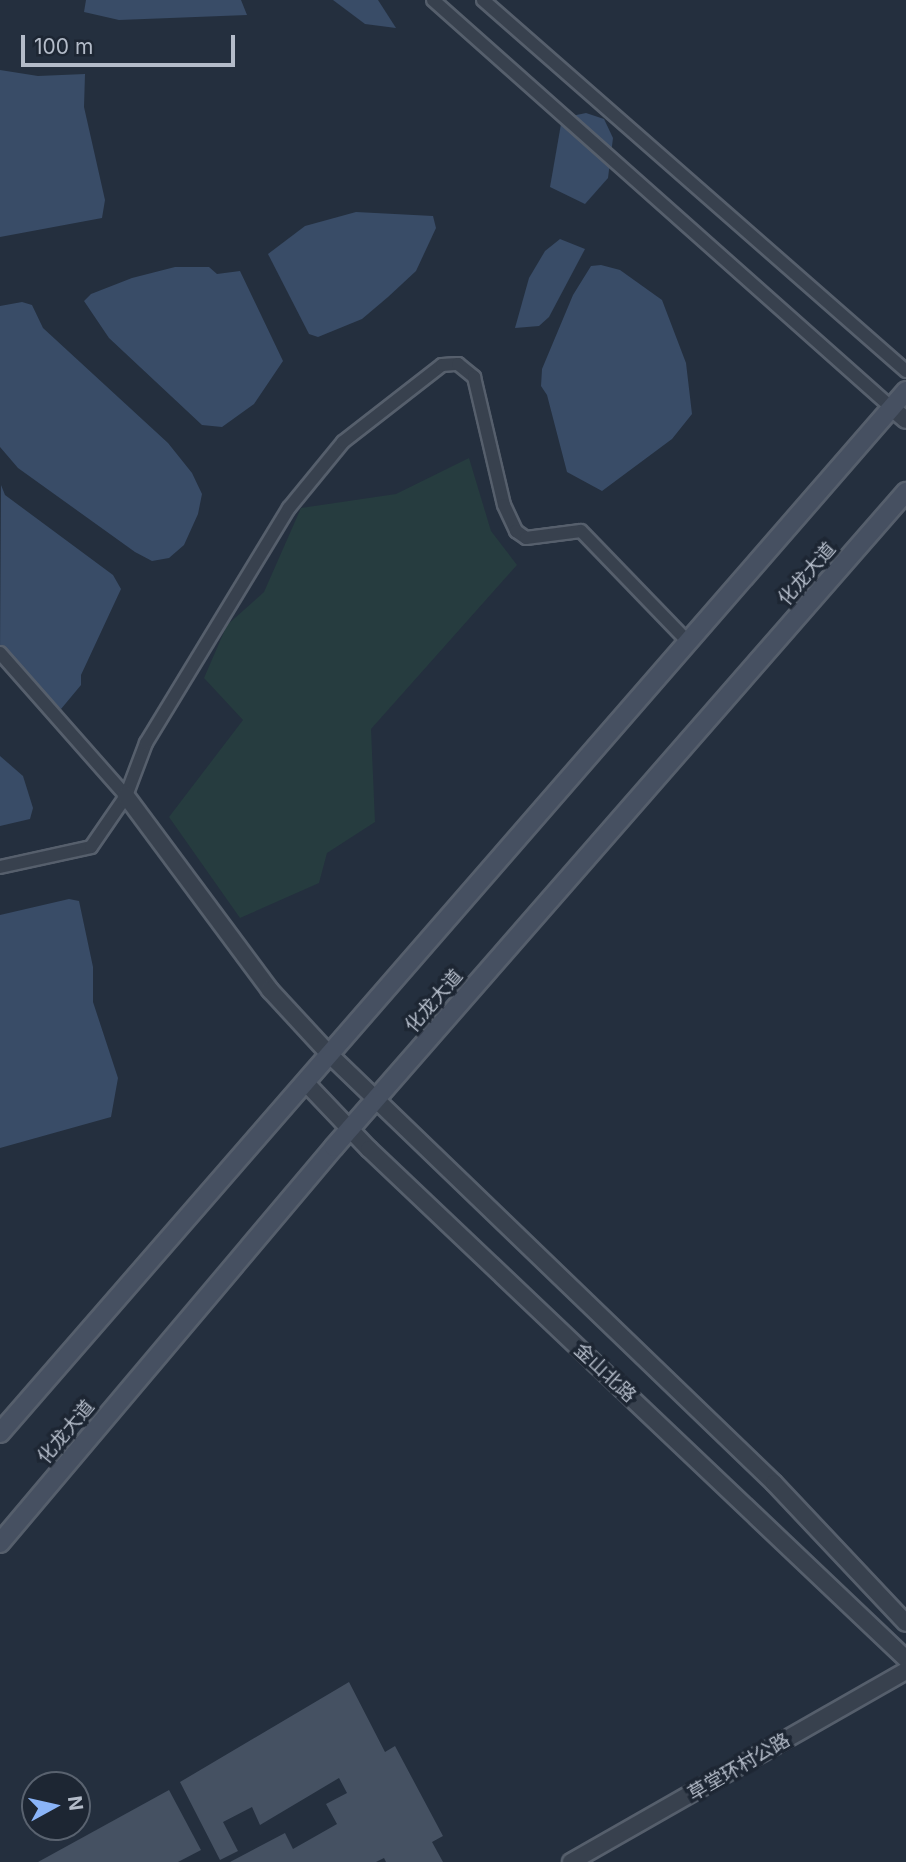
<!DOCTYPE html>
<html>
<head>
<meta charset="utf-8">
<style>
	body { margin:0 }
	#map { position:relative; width:906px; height:1862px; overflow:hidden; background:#242f3e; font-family:Inter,"Noto Sans SC",sans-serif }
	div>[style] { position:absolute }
	.green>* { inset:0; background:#263c3f }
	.water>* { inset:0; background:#394c67 }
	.building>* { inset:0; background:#455162 }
	.roads { filter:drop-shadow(2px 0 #565f6c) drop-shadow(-2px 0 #565f6c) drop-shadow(0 2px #565f6c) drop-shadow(0 -2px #565f6c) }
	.minor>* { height:12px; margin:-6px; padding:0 6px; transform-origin:6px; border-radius:6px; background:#38414e }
	.tertiary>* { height:16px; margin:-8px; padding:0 8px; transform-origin:8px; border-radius:8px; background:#38414e }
	.secondary>* { height:18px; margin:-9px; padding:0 9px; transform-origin:9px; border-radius:9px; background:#465061 }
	span { translate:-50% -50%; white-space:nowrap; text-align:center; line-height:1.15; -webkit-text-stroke:7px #1d2633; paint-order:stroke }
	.street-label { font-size:19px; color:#b4bcc9 }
	.north { position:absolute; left:21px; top:1771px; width:70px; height:70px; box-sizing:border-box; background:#1d2633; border:2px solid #59626f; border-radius:50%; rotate:82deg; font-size:19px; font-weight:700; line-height:28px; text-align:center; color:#b4bcc9 }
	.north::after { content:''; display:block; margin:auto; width:24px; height:32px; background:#8ab4f8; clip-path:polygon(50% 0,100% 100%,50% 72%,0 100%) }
	.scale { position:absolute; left:21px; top:35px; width:214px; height:32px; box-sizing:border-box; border:4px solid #b4bcc9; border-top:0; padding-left:9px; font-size:21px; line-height:24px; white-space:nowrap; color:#b4bcc9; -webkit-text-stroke:5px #1d2633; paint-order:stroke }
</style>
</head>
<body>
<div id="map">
	<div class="green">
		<div style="clip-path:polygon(469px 458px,491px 531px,517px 565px,371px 729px,375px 822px,327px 853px,319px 883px,240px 918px,169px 817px,243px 720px,204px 678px,227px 625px,264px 592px,301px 508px,396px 494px)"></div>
	</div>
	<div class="water">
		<div style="clip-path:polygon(86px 0,241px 0,247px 15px,119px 20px,84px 12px)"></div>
		<div style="clip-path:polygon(333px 0,378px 0,396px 28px,365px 24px)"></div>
		<div style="clip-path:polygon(0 70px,38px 76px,85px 74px,84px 107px,105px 200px,102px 218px,0 237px)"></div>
		<div style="clip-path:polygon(586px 113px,604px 119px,613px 138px,608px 178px,585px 204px,550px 187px,561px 124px,567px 117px)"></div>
		<div style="clip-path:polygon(356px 212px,433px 216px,436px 228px,416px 271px,388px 297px,362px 319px,318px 337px,309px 334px,268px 254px,305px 226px)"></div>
		<div style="clip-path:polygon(560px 239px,585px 249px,549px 317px,539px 326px,515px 328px,529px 278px,545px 251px)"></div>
		<div style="clip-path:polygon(601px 265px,620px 270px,662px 300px,686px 363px,692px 414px,672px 439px,602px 491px,567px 472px,547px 395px,541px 386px,542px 369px,573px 295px,591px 266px)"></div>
		<div style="clip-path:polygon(175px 267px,209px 267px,217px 274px,240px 271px,283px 361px,254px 404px,222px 427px,202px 425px,109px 338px,84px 301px,91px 294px,132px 278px)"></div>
		<div style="clip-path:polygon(22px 302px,32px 305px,43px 328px,168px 443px,192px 473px,202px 494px,198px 514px,184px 545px,169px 558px,152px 561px,135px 552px,18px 468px,0 447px,0 306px)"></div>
		<div style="clip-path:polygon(1px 485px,5px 495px,113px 575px,121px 589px,81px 675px,81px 685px,61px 709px,0 655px)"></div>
		<div style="clip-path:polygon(0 756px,23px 776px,33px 808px,30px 819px,0 826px)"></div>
		<div style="clip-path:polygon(69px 899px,79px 901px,93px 967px,93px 1002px,118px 1078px,111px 1117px,0 1148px,0 915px)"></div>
	</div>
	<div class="building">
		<div style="clip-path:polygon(349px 1682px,385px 1752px,395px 1746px,443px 1836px,432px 1842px,443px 1862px,386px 1862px,384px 1858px,376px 1862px,230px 1862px,285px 1833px,293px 1849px,337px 1824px,326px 1804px,347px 1793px,339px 1778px,260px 1825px,252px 1807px,223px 1822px,238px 1851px,220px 1860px,180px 1782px)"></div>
		<div style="clip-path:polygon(169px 1790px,201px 1850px,178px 1862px,38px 1862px)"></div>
	</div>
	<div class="roads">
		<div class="minor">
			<div style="left:433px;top:0;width:614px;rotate:41.63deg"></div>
			<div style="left:483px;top:0;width:563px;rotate:41.25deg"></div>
			<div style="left:0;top:653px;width:191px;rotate:48.6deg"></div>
			<div style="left:0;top:867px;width:93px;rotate:-12.4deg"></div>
			<div style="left:91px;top:847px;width:62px;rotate:-55.5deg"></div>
			<div style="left:126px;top:796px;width:57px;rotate:-69.3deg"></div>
			<div style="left:146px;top:743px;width:275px;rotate:-58.7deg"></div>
			<div style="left:289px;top:508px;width:85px;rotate:-50.7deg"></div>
			<div style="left:343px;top:442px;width:125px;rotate:-37.9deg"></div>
			<div style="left:442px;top:365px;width:16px;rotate:-4deg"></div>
			<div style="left:458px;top:364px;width:21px;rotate:39deg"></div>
			<div style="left:474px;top:377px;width:131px;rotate:76.8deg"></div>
			<div style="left:504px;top:505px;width:29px;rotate:65deg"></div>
			<div style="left:516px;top:531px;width:12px;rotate:35deg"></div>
			<div style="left:526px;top:538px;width:55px;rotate:-7.3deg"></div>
			<div style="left:581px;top:531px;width:156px;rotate:46deg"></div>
		</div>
		<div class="tertiary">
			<div style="left:892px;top:408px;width:18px;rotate:41deg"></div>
			<div style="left:126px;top:796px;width:242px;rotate:53.4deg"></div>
			<div style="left:270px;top:990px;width:90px;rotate:47.3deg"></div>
			<div style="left:331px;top:1056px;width:615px;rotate:43.95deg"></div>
			<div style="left:774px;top:1483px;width:192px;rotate:46.7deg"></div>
			<div style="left:307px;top:1084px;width:90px;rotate:46.4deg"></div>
			<div style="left:369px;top:1149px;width:741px;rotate:43.52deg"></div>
			<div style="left:571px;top:1862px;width:386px;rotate:-29.7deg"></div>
		</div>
		<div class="secondary">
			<div style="left:0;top:1433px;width:1381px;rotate:-48.99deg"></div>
			<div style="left:0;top:1543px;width:518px;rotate:-49.85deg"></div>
			<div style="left:334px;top:1147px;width:870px;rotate:-48.87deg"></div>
		</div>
	</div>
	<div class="street-label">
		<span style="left:807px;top:574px;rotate:-49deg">化龙大道</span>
		<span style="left:434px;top:1001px;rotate:-49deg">化龙大道</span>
		<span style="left:605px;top:1373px;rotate:43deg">金山北路</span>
		<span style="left:66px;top:1432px;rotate:-50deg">化龙大道</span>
		<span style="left:739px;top:1767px;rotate:-30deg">草堂环村公路</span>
	</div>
	<div class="north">N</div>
	<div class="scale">100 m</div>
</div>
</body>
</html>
